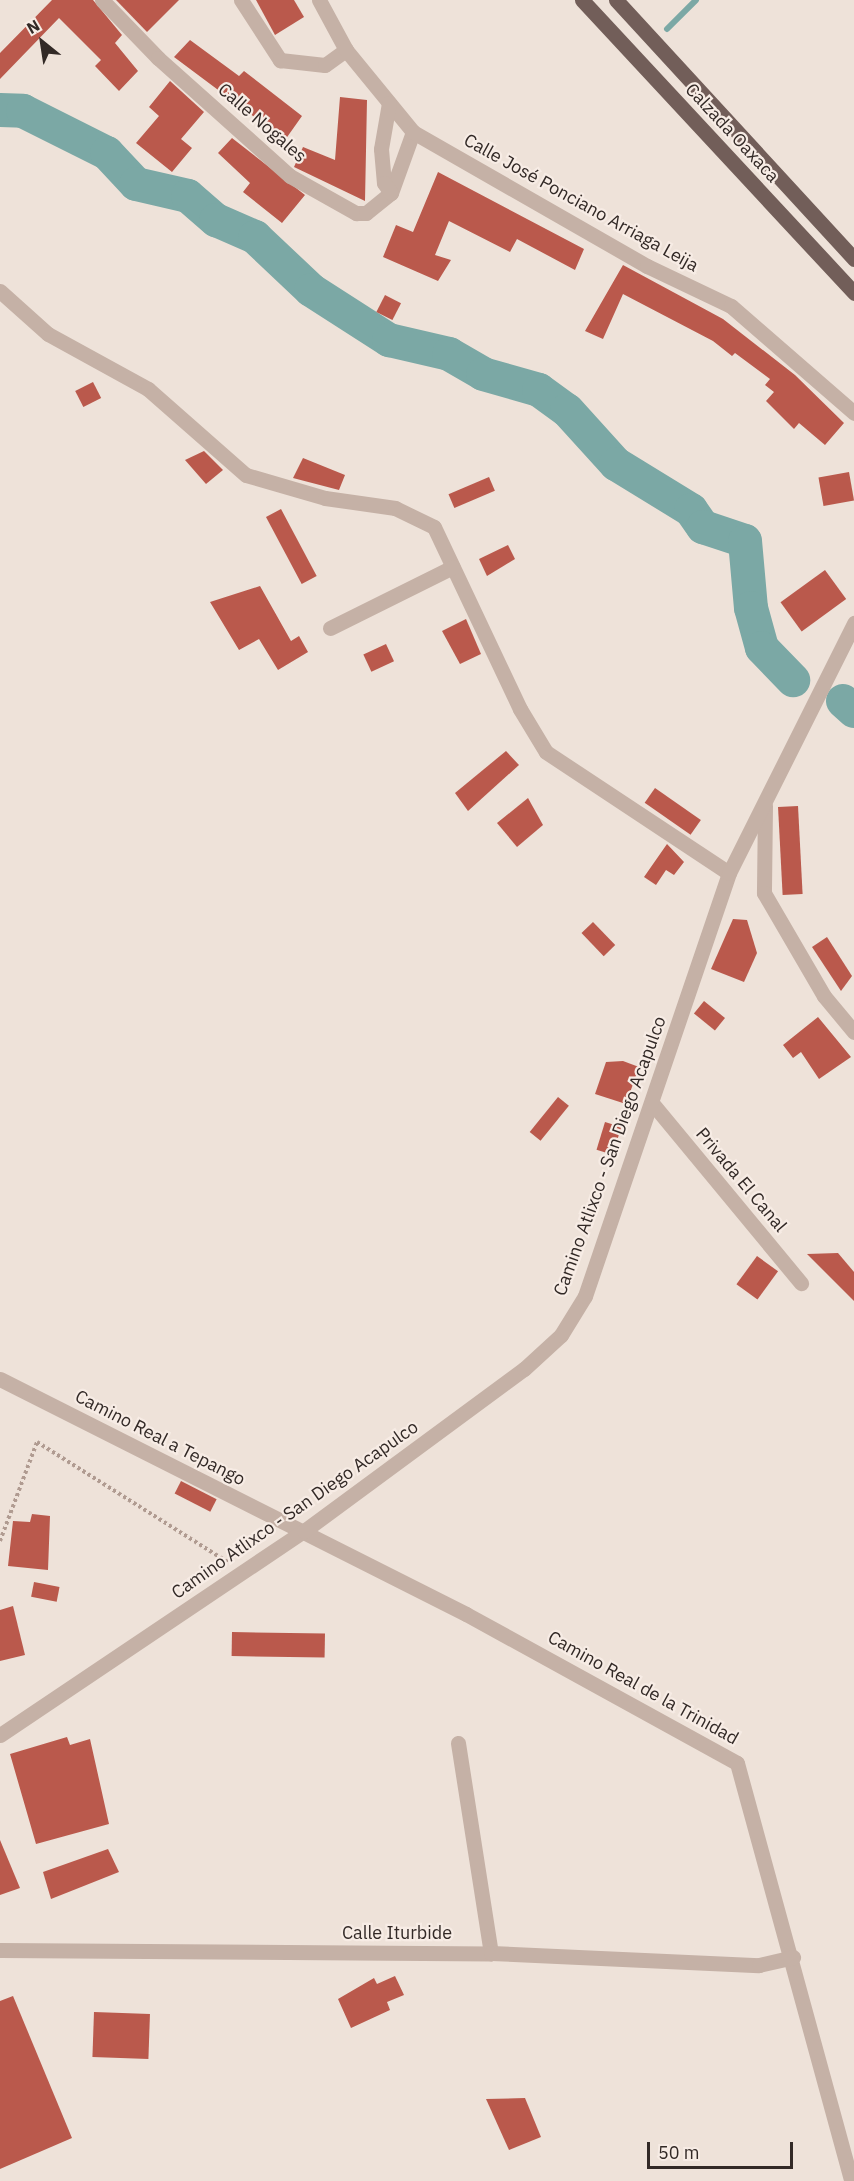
<!DOCTYPE html>
<html>
<head>
<meta charset="utf-8">
<style>
	body { margin:0 }
	#map { position:relative; width:854px; height:2181px; overflow:hidden; background:#eee2d9; font-family:"IBM Plex Sans",sans-serif }
	div>[style] { position:absolute }
	.stream>* { height:6px; margin:-3px; padding:0 3px; transform-origin:3px; border-radius:3px; background:#7ba8a5 }
	.river>* { height:34px; margin:-17px; padding:0 17px; transform-origin:17px; border-radius:17px; background:#7ba8a5 }
	.building>* { inset:0; background:#ba594c; transform-origin:0 0 }
	.path>* { height:4px; margin-top:-2px; transform-origin:0; background:repeating-linear-gradient(90deg,#b09b91 0 3px,transparent 0 6px) }
	.minor>* { height:15px; margin:-7.5px; padding:0 7.5px; transform-origin:7.5px; border-radius:7.5px; background:#c5b1a6 }
	.major>* { height:15px; margin:-7.5px; padding:0 7.5px; transform-origin:7.5px; border-radius:7.5px; background:#725e59 }
	span { translate:-50% -50%; white-space:nowrap; text-align:center; line-height:1.15; -webkit-text-stroke:4.5px #f7ece5; paint-order:stroke }
	.street-label { font-size:18px; color:#322926 }
	.north { position:absolute; left:12px; top:12px; width:60px; height:60px; -webkit-text-stroke:4px #f7ece5; paint-order:stroke; rotate:330deg; font-size:16px; font-weight:700; line-height:24px; text-align:center; color:#322926 }
	.north::after { content:''; display:block; margin:auto; width:21px; height:27px; background:#322926; clip-path:polygon(50% 0,100% 100%,50% 72%,0 100%) }
	.scale { position:absolute; left:647px; top:2142px; width:146px; height:27px; box-sizing:border-box; border:3px solid #322926; border-top:0; padding-left:8px; font-size:18px; line-height:21px; white-space:nowrap; color:#322926; -webkit-text-stroke:4px #f7ece5; paint-order:stroke }
</style>
</head>
<body>
<div id="map">
	<div class="stream">
		<div style="left:667px;top:29px;width:41px;rotate:-45deg"></div>
	</div>
	<div class="river">
		<div style="left:0;top:110px;width:23px;rotate:2deg"></div>
		<div style="left:23px;top:111px;width:94px;rotate:26.6deg"></div>
		<div style="left:107px;top:153px;width:42px;rotate:46.9deg"></div>
		<div style="left:136px;top:184px;width:53px;rotate:13deg"></div>
		<div style="left:188px;top:196px;width:37px;rotate:41deg"></div>
		<div style="left:216px;top:220px;width:43px;rotate:23.6deg"></div>
		<div style="left:255px;top:237px;width:77px;rotate:43.4deg"></div>
		<div style="left:311px;top:290px;width:93px;rotate:32.7deg"></div>
		<div style="left:389px;top:340px;width:62px;rotate:13.1deg"></div>
		<div style="left:449px;top:354px;width:39px;rotate:30deg"></div>
		<div style="left:483px;top:374px;width:58px;rotate:15.9deg"></div>
		<div style="left:539px;top:390px;width:34px;rotate:36deg"></div>
		<div style="left:567px;top:410px;width:73px;rotate:47.8deg"></div>
		<div style="left:616px;top:464px;width:88px;rotate:31.5deg"></div>
		<div style="left:691px;top:510px;width:21px;rotate:55deg"></div>
		<div style="left:703px;top:527px;width:44px;rotate:18.4deg"></div>
		<div style="left:745px;top:541px;width:67px;rotate:84.9deg"></div>
		<div style="left:751px;top:608px;width:41px;rotate:74.6deg"></div>
		<div style="left:762px;top:648px;width:45px;rotate:45.9deg"></div>
		<div style="left:843px;top:701px;width:15px;rotate:42deg"></div>
	</div>
	<div class="building">
		<div style="clip-path:polygon(52px 0,93px 0,122px 35px,115px 43px,138px 71px,119px 91px,95px 66px,101px 60px,59px 18px,0 79px,0 53px)"></div>
		<div style="clip-path:polygon(116px 0,179px 0,147px 32px)"></div>
		<div style="clip-path:polygon(256px 0,294px 0,304px 17px,275px 35px)"></div>
		<div style="clip-path:polygon(190px 40px,239px 76px,244px 71px,302px 116px,285px 140px,174px 57px)"></div>
		<div style="clip-path:polygon(170px 81px,204px 112px,181px 139px,192px 148px,172px 172px,136px 143px,159px 116px,149px 107px)"></div>
		<div style="clip-path:polygon(340px 97px,367px 100px,365px 201px,294px 167px,303px 147px,335px 160px)"></div>
		<div style="clip-path:polygon(232px 138px,305px 195px,282px 223px,243px 192px,250px 183px,218px 153px)"></div>
		<div style="clip-path:polygon(438px 172px,584px 249px,575px 270px,517px 239px,510px 252px,449px 221px,435px 255px,451px 260px,438px 281px,383px 257px,396px 225px,413px 232px)"></div>
		<div style="clip-path:polygon(623px 265px,723px 319px,795px 375px,844px 423px,825px 445px,799px 423px,794px 429px,766px 401px,774px 392px,765px 385px,770px 379px,735px 353px,732px 356px,713px 341px,623px 294px,603px 339px,585px 331px)"></div>
		<div style="left:385px;top:295px;width:18px;height:19px;rotate:27deg"></div>
		<div style="left:93px;top:382px;width:18px;height:20px;rotate:63deg"></div>
		<div style="clip-path:polygon(204px 451px,223px 470px,206px 484px,185px 460px)"></div>
		<div style="clip-path:polygon(303px 458px,345px 475px,339px 490px,293px 478px)"></div>
		<div style="left:849px;top:472px;width:29px;height:31px;rotate:80deg"></div>
		<div style="left:489px;top:477px;width:15px;height:44px;rotate:67deg"></div>
		<div style="left:281px;top:509px;width:76px;height:17px;rotate:62deg"></div>
		<div style="clip-path:polygon(508px 545px,515px 559px,487px 576px,479px 559px)"></div>
		<div style="left:825px;top:570px;width:36px;height:55px;rotate:54deg"></div>
		<div style="clip-path:polygon(260px 586px,291px 641px,299px 636px,308px 652px,278px 670px,259px 639px,239px 650px,210px 602px)"></div>
		<div style="clip-path:polygon(466px 619px,481px 654px,460px 664px,442px 631px)"></div>
		<div style="left:386px;top:644px;width:19px;height:25px;rotate:65deg"></div>
		<div style="clip-path:polygon(506px 751px,519px 765px,468px 811px,455px 793px)"></div>
		<div style="left:655px;top:788px;width:56px;height:18px;rotate:35deg"></div>
		<div style="clip-path:polygon(528px 798px,543px 825px,517px 847px,497px 823px)"></div>
		<div style="left:798px;top:806px;width:88px;height:20px;rotate:87deg"></div>
		<div style="clip-path:polygon(667px 844px,684px 862px,674px 875px,666px 870px,656px 885px,644px 877px)"></div>
		<div style="clip-path:polygon(733px 919px,747px 920px,757px 953px,744px 982px,711px 969px)"></div>
		<div style="left:593px;top:922px;width:32px;height:16px;rotate:46deg"></div>
		<div style="clip-path:polygon(827px 937px,852px 976px,841px 991px,812px 947px)"></div>
		<div style="left:704px;top:1001px;width:27px;height:16px;rotate:39deg"></div>
		<div style="clip-path:polygon(818px 1017px,851px 1057px,819px 1079px,801px 1052px,793px 1058px,783px 1045px)"></div>
		<div style="clip-path:polygon(623px 1061px,639px 1067px,626px 1104px,595px 1094px,606px 1062px)"></div>
		<div style="left:558px;top:1097px;width:14px;height:45px;rotate:39deg"></div>
		<div style="left:605px;top:1122px;width:17px;height:29px;rotate:17deg"></div>
		<div style="clip-path:polygon(838px 1253px,854px 1272px,854px 1301px,807px 1254px)"></div>
		<div style="left:757px;top:1256px;width:26px;height:35px;rotate:36deg"></div>
		<div style="left:181px;top:1481px;width:40px;height:14px;rotate:27deg"></div>
		<div style="clip-path:polygon(32px 1514px,50px 1516px,48px 1570px,8px 1566px,13px 1521px,30px 1522px)"></div>
		<div style="left:34px;top:1582px;width:26px;height:15px;rotate:11deg"></div>
		<div style="clip-path:polygon(13px 1606px,25px 1655px,0 1661px,0 1610px)"></div>
		<div style="left:232px;top:1632px;width:93px;height:24px;rotate:1deg"></div>
		<div style="clip-path:polygon(67px 1737px,70px 1745px,90px 1739px,109px 1824px,36px 1844px,10px 1754px)"></div>
		<div style="clip-path:polygon(0 1840px,20px 1888px,0 1895px)"></div>
		<div style="clip-path:polygon(108px 1849px,119px 1872px,51px 1899px,43px 1872px)"></div>
		<div style="clip-path:polygon(395px 1976px,404px 1995px,387px 2002px,390px 2010px,351px 2028px,338px 1999px,374px 1978px,377px 1984px)"></div>
		<div style="clip-path:polygon(13px 1996px,72px 2138px,0 2169px,0 2001px)"></div>
		<div style="left:94px;top:2012px;width:56px;height:45px;rotate:2deg"></div>
		<div style="clip-path:polygon(525px 2098px,541px 2137px,509px 2150px,486px 2099px)"></div>
	</div>
	<div class="path">
		<div style="left:0;top:1541px;width:106px;rotate:-69.5deg"></div>
		<div style="left:37px;top:1442px;width:227px;rotate:32.2deg"></div>
	</div>
	<div class="minor">
		<div style="left:102px;top:0;width:81px;rotate:46deg"></div>
		<div style="left:158px;top:58px;width:177px;rotate:41.8deg"></div>
		<div style="left:290px;top:176px;width:76px;rotate:29.3deg"></div>
		<div style="left:356px;top:213px;width:10px"></div>
		<div style="left:366px;top:213px;width:32px;rotate:-39deg"></div>
		<div style="left:391px;top:193px;width:65px;rotate:-70.2deg"></div>
		<div style="left:241px;top:0;width:72px;rotate:57deg"></div>
		<div style="left:280px;top:60px;width:45px;rotate:6.3deg"></div>
		<div style="left:325px;top:65px;width:26px;rotate:-36deg"></div>
		<div style="left:319px;top:0;width:57px;rotate:61.6deg"></div>
		<div style="left:346px;top:50px;width:106px;rotate:50.7deg"></div>
		<div style="left:413px;top:132px;width:270px;rotate:29.8deg"></div>
		<div style="left:647px;top:266px;width:93px;rotate:25.5deg"></div>
		<div style="left:731px;top:306px;width:163px;rotate:41deg"></div>
		<div style="left:389px;top:103px;width:47px;rotate:99.9deg"></div>
		<div style="left:381px;top:149px;width:34px;rotate:85deg"></div>
		<div style="left:384px;top:183px;width:12px;rotate:55deg"></div>
		<div style="left:0;top:291px;width:64px;rotate:41.9deg"></div>
		<div style="left:48px;top:334px;width:114px;rotate:28.8deg"></div>
		<div style="left:148px;top:389px;width:130px;rotate:41.3deg"></div>
		<div style="left:246px;top:475px;width:82px;rotate:16.2deg"></div>
		<div style="left:325px;top:498px;width:71px;rotate:8.1deg"></div>
		<div style="left:395px;top:508px;width:43px;rotate:26deg"></div>
		<div style="left:434px;top:527px;width:201px;rotate:64.7deg"></div>
		<div style="left:520px;top:709px;width:50px;rotate:58.8deg"></div>
		<div style="left:546px;top:752px;width:219px;rotate:33.5deg"></div>
		<div style="left:330px;top:628px;width:137px;rotate:-26.4deg"></div>
		<div style="left:765px;top:806px;width:87px;rotate:90.7deg"></div>
		<div style="left:764px;top:893px;width:119px;rotate:59.8deg"></div>
		<div style="left:824px;top:996px;width:47px;rotate:50.2deg"></div>
		<div style="left:652px;top:1103px;width:234px;rotate:50.4deg"></div>
		<div style="left:0;top:1379px;width:522px;rotate:26.76deg"></div>
		<div style="left:466px;top:1614px;width:309px;rotate:28.8deg"></div>
		<div style="left:737px;top:1763px;width:433px;rotate:74.7deg"></div>
		<div style="left:0;top:1735px;width:366px;rotate:-33.9deg"></div>
		<div style="left:304px;top:1531px;width:273px;rotate:-36.4deg"></div>
		<div style="left:524px;top:1369px;width:50px;rotate:-42.6deg"></div>
		<div style="left:561px;top:1335px;width:46px;rotate:-58.4deg"></div>
		<div style="left:585px;top:1296px;width:447px;rotate:-71.2deg"></div>
		<div style="left:729px;top:873px;width:280px;rotate:-63.4deg"></div>
		<div style="left:458px;top:1743px;width:213px;rotate:81.1deg"></div>
		<div style="left:0;top:1950px;width:491px;rotate:0.4deg"></div>
		<div style="left:491px;top:1953px;width:268px;rotate:2.6deg"></div>
		<div style="left:759px;top:1965px;width:35px;rotate:-13deg"></div>
	</div>
	<div class="major">
		<div style="left:582px;top:0;width:400px;rotate:47.1deg"></div>
		<div style="left:616px;top:0;width:352px;rotate:47.4deg"></div>
	</div>
	<div class="street-label">
		<span style="left:262px;top:123px;rotate:41deg">Calle Nogales</span>
		<span style="left:732px;top:133px;rotate:47deg">Calzada Oaxaca</span>
		<span style="left:581px;top:203px;rotate:29deg">Calle José Ponciano Arriaga Leija</span>
		<span style="left:610px;top:1156px;rotate:-70deg">Camino Atlixco - San Diego Acapulco</span>
		<span style="left:741px;top:1180px;rotate:50deg">Privada El Canal</span>
		<span style="left:160px;top:1438px;rotate:27deg">Camino Real a Tepango</span>
		<span style="left:295px;top:1510px;rotate:-35deg">Camino Atlixco - San Diego Acapulco</span>
		<span style="left:643px;top:1688px;rotate:29deg">Camino Real de la Trinidad</span>
		<span style="left:397px;top:1933px">Calle Iturbide</span>
	</div>
	<div class="north">N</div>
	<div class="scale">50 m</div>
</div>
</body>
</html>
